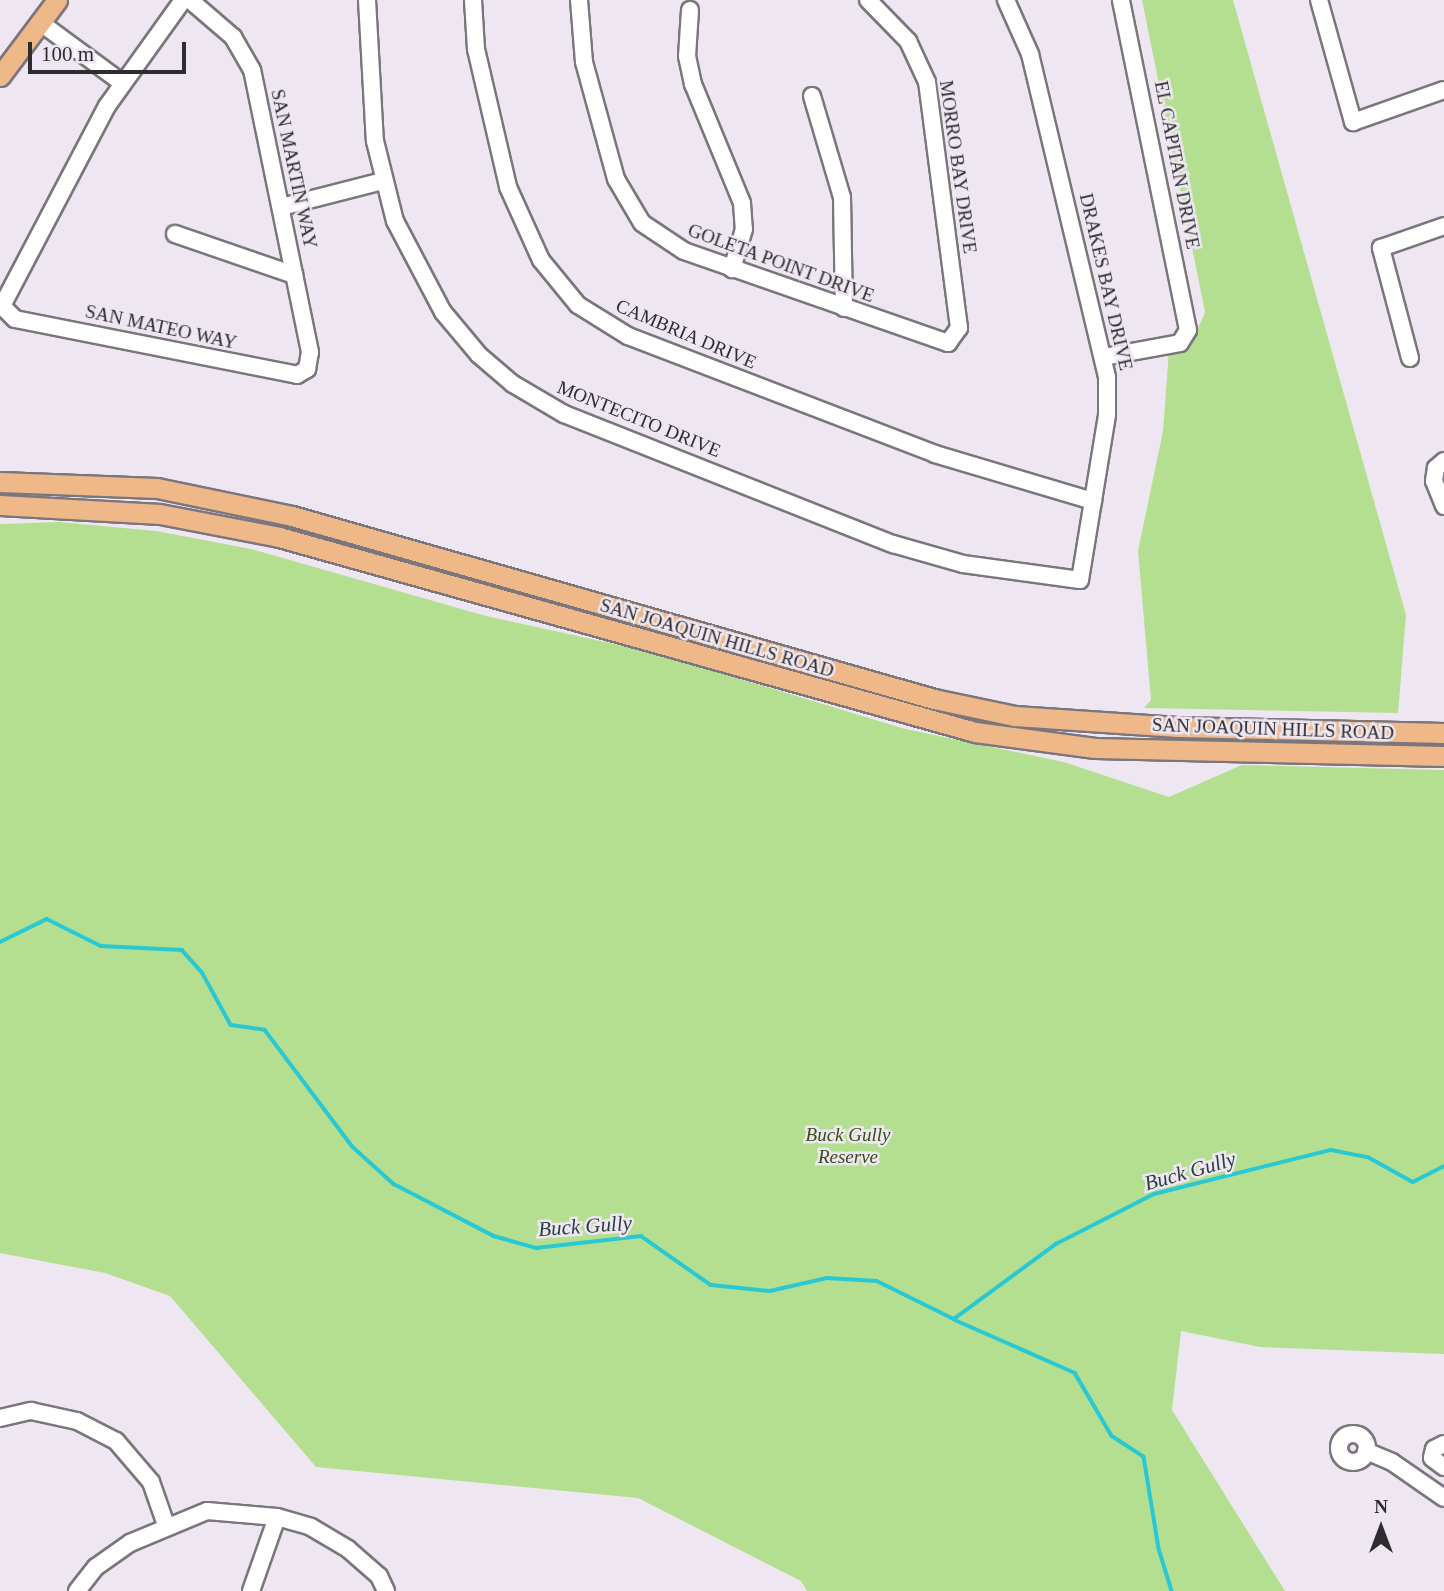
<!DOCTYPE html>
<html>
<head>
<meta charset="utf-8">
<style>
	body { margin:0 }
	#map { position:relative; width:1444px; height:1591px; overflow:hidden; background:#eee7f1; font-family:"Times New Roman",serif }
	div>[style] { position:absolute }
	.green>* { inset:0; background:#b4df90 }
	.stream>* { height:3.5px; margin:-1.75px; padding:0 1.75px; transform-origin:1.75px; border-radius:1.75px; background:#29c8d2 }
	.roads { filter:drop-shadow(2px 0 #7b757e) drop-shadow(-2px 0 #7b757e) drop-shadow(0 2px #7b757e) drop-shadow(0 -2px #7b757e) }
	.minor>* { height:16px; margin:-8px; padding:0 8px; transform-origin:8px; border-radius:8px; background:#fff }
	.minor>.ring { margin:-8px; padding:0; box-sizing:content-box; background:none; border:16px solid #fff; border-radius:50% }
	.major>* { height:19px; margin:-9.5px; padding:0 9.5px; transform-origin:9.5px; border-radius:9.5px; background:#eeb889 }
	span { translate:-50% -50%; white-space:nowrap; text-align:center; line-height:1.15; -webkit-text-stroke:5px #eee7f1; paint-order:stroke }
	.street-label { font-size:19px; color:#2f2c30 }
	.park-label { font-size:19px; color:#334f14; font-style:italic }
	.water-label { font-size:21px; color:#263e40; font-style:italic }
	.north { position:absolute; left:1346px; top:1493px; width:70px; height:70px; -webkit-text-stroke:5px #eee7f1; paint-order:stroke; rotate:0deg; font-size:19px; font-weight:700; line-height:28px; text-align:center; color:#2f2c30 }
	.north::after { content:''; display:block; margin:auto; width:24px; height:32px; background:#2f2c30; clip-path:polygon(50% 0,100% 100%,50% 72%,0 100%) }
	.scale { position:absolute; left:28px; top:42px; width:158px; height:32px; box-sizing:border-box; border:4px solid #2f2c30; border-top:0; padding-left:9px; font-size:21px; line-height:24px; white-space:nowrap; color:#2f2c30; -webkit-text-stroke:5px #eee7f1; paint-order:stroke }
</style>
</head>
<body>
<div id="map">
	<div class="green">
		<div style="clip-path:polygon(1142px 0,1233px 0,1406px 615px,1398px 713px,1144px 708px,1151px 700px,1138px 551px,1163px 431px,1169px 350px,1192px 343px,1205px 312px)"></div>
		<div style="clip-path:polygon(59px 522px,156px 531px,251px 549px,486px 616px,655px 653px,905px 729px,1064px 762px,1169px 797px,1242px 765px,1444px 770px,1444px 1354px,1260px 1347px,1181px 1331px,1172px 1410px,1285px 1591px,807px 1591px,801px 1581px,638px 1498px,316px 1467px,170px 1296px,105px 1273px,0 1253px,0 524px)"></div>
	</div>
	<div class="stream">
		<div style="left:0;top:942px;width:52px;rotate:-26.1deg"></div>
		<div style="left:47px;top:919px;width:60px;rotate:26.6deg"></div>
		<div style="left:101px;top:946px;width:81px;rotate:2.8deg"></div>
		<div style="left:182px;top:950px;width:30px;rotate:48deg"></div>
		<div style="left:202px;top:972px;width:60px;rotate:61.3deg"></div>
		<div style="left:231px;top:1025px;width:34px;rotate:8deg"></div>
		<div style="left:265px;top:1030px;width:146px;rotate:53.1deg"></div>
		<div style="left:353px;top:1147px;width:55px;rotate:42.1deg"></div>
		<div style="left:394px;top:1184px;width:113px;rotate:27.5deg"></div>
		<div style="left:494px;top:1236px;width:44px;rotate:15.9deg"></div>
		<div style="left:536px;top:1248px;width:106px;rotate:-6.5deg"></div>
		<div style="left:641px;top:1236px;width:85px;rotate:35deg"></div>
		<div style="left:711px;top:1285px;width:59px;rotate:5.8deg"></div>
		<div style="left:770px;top:1291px;width:58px;rotate:-12.8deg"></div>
		<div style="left:827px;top:1278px;width:50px;rotate:3.4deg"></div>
		<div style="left:877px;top:1281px;width:86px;rotate:26.3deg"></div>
		<div style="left:954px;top:1319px;width:127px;rotate:-36.3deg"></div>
		<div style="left:1056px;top:1244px;width:110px;rotate:-27deg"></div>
		<div style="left:1154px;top:1194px;width:182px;rotate:-14deg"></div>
		<div style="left:1331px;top:1150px;width:38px;rotate:11deg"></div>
		<div style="left:1368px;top:1157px;width:51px;rotate:29.1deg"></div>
		<div style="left:1413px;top:1182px;width:35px;rotate:-27deg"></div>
		<div style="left:955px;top:1320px;width:131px;rotate:23.8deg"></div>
		<div style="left:1075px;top:1373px;width:73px;rotate:59.6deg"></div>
		<div style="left:1112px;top:1436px;width:38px;rotate:33deg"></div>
		<div style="left:1144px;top:1457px;width:93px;rotate:80.7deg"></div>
		<div style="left:1159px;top:1549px;width:44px;rotate:72.8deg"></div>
	</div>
	<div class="roads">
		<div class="minor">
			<div style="left:183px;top:0;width:130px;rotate:125.6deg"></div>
			<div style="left:107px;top:106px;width:226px;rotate:117.7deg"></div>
			<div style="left:2px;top:306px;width:18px;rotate:45deg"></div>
			<div style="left:15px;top:319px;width:288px;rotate:11.2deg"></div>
			<div style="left:297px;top:375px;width:12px;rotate:-31deg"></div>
			<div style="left:307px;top:369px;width:17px;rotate:-80deg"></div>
			<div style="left:310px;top:352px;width:288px;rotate:-101.6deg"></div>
			<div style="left:252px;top:70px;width:38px;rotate:-120deg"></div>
			<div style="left:233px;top:37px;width:57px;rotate:-139.3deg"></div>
			<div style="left:367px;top:0;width:141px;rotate:86.8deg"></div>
			<div style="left:375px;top:141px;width:82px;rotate:76deg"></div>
			<div style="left:395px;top:221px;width:103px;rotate:62.2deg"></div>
			<div style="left:443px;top:312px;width:56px;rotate:50.1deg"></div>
			<div style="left:479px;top:355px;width:45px;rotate:40.5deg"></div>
			<div style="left:513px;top:384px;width:59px;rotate:30.5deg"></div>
			<div style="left:564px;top:414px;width:354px;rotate:21.6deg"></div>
			<div style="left:893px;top:544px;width:73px;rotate:15.9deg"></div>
			<div style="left:963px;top:564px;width:118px;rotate:7.8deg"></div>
			<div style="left:1080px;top:580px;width:167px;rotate:-80.7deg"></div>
			<div style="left:1107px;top:415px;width:38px;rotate:-90deg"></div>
			<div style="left:1107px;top:377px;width:332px;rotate:-103.4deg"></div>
			<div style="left:1030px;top:54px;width:59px;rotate:-114deg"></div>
			<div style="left:473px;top:0;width:49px;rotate:86.5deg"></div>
			<div style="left:476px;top:49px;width:142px;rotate:76.9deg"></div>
			<div style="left:508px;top:187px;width:80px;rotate:65.7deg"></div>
			<div style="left:541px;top:260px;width:58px;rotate:50.6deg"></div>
			<div style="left:578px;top:305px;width:59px;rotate:31.8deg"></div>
			<div style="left:628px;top:336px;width:329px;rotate:21deg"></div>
			<div style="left:935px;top:454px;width:165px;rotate:16.6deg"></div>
			<div style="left:579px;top:0;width:62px;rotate:85.4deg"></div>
			<div style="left:584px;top:62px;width:121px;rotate:74.7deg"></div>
			<div style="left:616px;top:179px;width:51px;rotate:59.4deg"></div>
			<div style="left:642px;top:223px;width:50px;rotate:33.7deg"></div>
			<div style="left:684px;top:251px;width:280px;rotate:19.2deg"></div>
			<div style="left:948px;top:343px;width:19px;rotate:-54deg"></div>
			<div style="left:959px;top:328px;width:248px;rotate:-97.4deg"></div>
			<div style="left:927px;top:82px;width:45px;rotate:-114.9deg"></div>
			<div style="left:908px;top:41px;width:57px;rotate:-134.3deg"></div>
			<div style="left:1319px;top:0;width:127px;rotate:74.4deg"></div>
			<div style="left:1353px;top:122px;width:96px;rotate:-19.4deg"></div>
			<div style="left:690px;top:10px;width:46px;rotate:93.7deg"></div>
			<div style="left:687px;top:56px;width:29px;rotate:78deg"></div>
			<div style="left:693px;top:84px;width:129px;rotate:67.6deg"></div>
			<div style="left:742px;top:203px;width:26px;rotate:86deg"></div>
			<div style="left:744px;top:229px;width:42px;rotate:106.7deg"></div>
			<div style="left:41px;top:23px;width:99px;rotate:36.4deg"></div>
			<div style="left:812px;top:96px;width:105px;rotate:73.5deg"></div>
			<div style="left:842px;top:197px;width:111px;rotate:89deg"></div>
			<div style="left:281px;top:207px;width:105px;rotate:-14.3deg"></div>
			<div style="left:175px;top:234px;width:126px;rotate:19deg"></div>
			<div style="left:1104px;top:357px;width:77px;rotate:-10.4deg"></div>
			<div style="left:1180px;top:343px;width:15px;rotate:-58deg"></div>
			<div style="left:1188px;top:330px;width:337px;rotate:-101.5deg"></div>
			<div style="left:1410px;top:358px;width:114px;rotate:-104.8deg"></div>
			<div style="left:1381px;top:248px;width:67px;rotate:-19.2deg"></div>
			<div style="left:1444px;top:461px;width:11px;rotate:139deg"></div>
			<div style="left:1436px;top:468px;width:13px;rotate:99deg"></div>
			<div style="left:1434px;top:481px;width:27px;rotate:68deg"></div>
			<div style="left:0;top:1418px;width:32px;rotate:-13deg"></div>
			<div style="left:31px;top:1411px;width:47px;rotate:12.3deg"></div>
			<div style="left:77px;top:1421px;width:44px;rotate:27.1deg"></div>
			<div style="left:116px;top:1441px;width:54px;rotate:49.5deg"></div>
			<div style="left:151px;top:1482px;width:46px;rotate:70.8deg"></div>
			<div class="ring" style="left:1339px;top:1434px;width:12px;height:12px"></div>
			<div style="left:1444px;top:1444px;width:11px;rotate:153deg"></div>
			<div style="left:1434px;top:1449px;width:9px;rotate:103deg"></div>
			<div style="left:1432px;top:1458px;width:15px;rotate:37deg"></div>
			<div style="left:1366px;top:1451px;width:28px;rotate:23deg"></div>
			<div style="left:1392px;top:1462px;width:63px;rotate:34.7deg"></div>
			<div style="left:77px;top:1591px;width:31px;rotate:-52deg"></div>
			<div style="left:96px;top:1567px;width:42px;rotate:-35.2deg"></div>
			<div style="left:130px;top:1543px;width:83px;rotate:-22.6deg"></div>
			<div style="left:207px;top:1511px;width:70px;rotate:4.9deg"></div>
			<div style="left:277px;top:1517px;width:35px;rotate:16deg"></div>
			<div style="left:311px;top:1527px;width:43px;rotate:30.7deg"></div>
			<div style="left:348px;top:1549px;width:41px;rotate:41.1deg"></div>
			<div style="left:379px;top:1576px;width:17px;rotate:65deg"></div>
			<div style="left:251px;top:1591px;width:78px;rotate:-70.6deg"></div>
		</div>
		<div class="major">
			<div style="left:0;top:76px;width:95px;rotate:-53.1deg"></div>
			<div style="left:0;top:482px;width:157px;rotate:2.2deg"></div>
			<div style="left:157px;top:488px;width:138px;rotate:11.7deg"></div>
			<div style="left:292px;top:516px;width:668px;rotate:15.91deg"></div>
			<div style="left:934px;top:699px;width:83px;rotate:11.9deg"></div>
			<div style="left:1015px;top:716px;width:163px;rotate:3.9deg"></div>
			<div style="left:1178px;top:727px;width:266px;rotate:1.3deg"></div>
			<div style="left:0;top:505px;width:160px;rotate:3.2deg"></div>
			<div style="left:160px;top:514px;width:121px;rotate:10.9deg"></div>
			<div style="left:279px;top:537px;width:723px;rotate:15.65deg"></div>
			<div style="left:975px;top:732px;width:121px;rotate:7.6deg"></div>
			<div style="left:1095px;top:748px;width:349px;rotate:1.3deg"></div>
		</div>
	</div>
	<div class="street-label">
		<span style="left:1177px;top:165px;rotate:79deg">EL CAPITAN DRIVE</span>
		<span style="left:958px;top:167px;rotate:82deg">MORRO BAY DRIVE</span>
		<span style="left:294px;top:169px;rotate:78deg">SAN MARTIN WAY</span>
		<span style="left:781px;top:263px;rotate:20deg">GOLETA POINT DRIVE</span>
		<span style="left:1106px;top:282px;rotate:77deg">DRAKES BAY DRIVE</span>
		<span style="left:161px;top:327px;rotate:12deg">SAN MATEO WAY</span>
		<span style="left:686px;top:334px;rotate:23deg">CAMBRIA DRIVE</span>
		<span style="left:639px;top:419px;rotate:22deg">MONTECITO DRIVE</span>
		<span style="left:717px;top:638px;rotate:16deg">SAN JOAQUIN HILLS ROAD</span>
		<span style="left:1273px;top:729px;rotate:2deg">SAN JOAQUIN HILLS ROAD</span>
	</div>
	<div class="park-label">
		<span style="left:848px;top:1146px">Buck Gully<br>Reserve</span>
	</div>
	<div class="water-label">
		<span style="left:1190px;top:1171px;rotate:-16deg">Buck Gully</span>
		<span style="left:585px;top:1226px;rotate:-4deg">Buck Gully</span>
	</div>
	<div class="north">N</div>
	<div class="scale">100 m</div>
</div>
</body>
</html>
